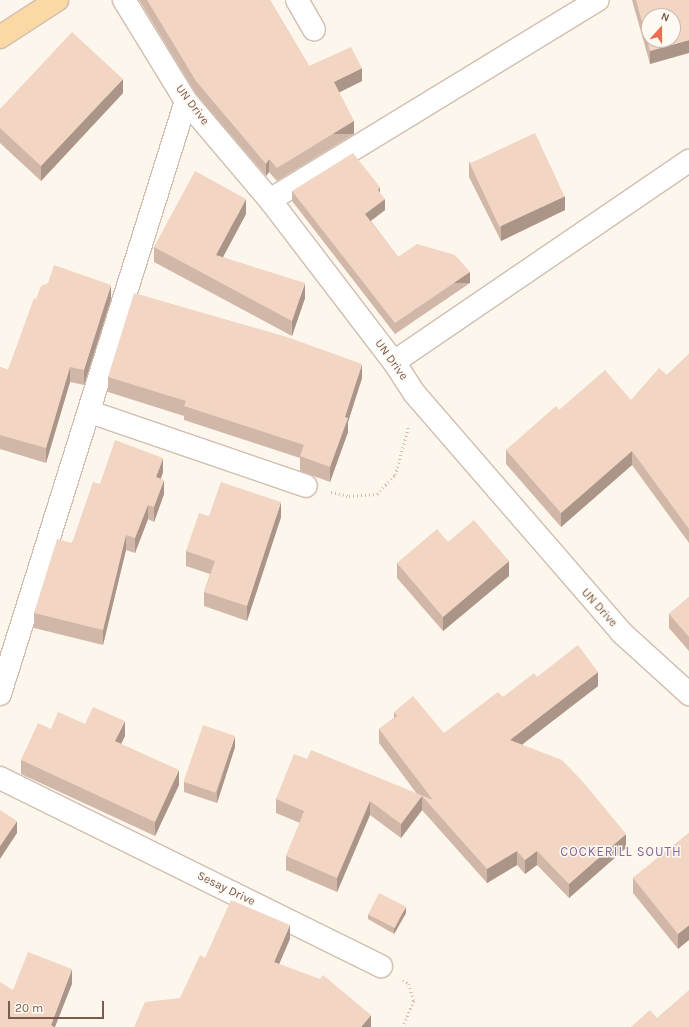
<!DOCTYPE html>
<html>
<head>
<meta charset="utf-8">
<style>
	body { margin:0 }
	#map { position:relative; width:689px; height:1027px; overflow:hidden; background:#fdf6ec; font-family:Karla,sans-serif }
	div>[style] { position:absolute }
	.path>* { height:2.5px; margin-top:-1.25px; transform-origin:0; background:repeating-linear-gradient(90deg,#d9b8a5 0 1px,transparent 0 4px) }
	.roads { filter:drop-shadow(1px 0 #d1beb0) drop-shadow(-1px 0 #d1beb0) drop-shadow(0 1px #d1beb0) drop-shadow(0 -1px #d1beb0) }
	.minor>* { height:22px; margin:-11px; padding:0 11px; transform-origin:11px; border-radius:11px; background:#fff }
	.major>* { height:22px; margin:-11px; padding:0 11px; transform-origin:11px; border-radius:11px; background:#fbd9a5 }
	.wall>* { inset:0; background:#d1b7a8 }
	.shaded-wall>* { inset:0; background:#aa9588; transform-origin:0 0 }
	.building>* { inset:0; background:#f3d5c3; transform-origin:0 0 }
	span { translate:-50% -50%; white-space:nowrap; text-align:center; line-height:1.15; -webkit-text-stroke:3px #fffaf3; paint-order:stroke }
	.street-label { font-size:12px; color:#7a5c4d }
	.neighbourhood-label { font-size:13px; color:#846695; letter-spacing:1px }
	.north { position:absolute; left:641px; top:8px; width:40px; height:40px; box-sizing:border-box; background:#fffaf3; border:1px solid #cabbb1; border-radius:50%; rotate:21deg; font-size:11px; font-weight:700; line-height:16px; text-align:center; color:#7a5c4d }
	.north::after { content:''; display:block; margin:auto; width:14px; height:18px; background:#e76f51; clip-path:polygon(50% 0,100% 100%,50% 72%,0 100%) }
	.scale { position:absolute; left:8px; top:1001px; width:96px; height:18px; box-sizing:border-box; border:2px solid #7a5c4d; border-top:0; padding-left:5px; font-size:12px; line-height:14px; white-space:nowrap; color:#7a5c4d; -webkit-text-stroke:3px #fffaf3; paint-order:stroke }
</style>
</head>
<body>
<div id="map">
	<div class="path">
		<div style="left:331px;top:492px;width:18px;rotate:13deg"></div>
		<div style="left:349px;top:496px;width:28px;rotate:-4deg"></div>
		<div style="left:377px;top:494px;width:26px;rotate:-47deg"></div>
		<div style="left:395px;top:475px;width:49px;rotate:-74.5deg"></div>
		<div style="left:403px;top:980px;width:7px;rotate:34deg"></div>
		<div style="left:409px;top:984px;width:18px;rotate:74deg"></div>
		<div style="left:414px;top:1001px;width:28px;rotate:113deg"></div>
	</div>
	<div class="roads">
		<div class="minor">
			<div style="left:124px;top:0;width:119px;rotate:58.5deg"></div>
			<div style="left:186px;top:101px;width:130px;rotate:49.7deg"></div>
			<div style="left:270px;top:200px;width:204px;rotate:52.6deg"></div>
			<div style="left:394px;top:362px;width:38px;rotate:57deg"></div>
			<div style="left:415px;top:394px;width:316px;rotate:49.1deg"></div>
			<div style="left:622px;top:633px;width:91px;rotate:42.3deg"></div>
			<div style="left:297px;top:0;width:34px;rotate:60deg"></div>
			<div style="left:270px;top:200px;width:384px;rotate:-31.4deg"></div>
			<div style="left:394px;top:362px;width:357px;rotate:-34.3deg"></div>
			<div style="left:90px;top:412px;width:228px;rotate:18.9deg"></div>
			<div style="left:0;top:694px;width:621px;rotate:-72.59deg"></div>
			<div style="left:0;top:778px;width:425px;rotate:26.3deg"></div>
		</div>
		<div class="major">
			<div style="left:0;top:37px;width:68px;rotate:-33deg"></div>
		</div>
	</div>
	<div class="wall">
		<div style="clip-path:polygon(139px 0,270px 0,309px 66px,362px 81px,339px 92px,354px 134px,277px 181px,269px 172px,266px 176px,196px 94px)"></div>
		<div style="clip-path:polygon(632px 0,689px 0,650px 64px)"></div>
		<div style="clip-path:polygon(123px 93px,41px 181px,0 143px,0 109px)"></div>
		<div style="clip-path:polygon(469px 162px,565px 210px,501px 241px,469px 177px)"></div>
		<div style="clip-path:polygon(292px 191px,380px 193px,385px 210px,371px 221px,398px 257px,470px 283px,395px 334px,292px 201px)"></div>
		<div style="clip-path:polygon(246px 214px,223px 257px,305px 298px,292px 336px,154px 262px,154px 247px)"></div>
		<div style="clip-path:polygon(36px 299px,111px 299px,84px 385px,70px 382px,46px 463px,0 449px,0 367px,8px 370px)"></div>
		<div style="clip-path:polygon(689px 354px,689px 543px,632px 465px,561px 527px,506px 464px,506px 450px,559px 410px,631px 400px,667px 375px)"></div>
		<div style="clip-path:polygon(108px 377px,362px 378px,348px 422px,348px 432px,330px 482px,300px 471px,300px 458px,184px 420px,184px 416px,108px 392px)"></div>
		<div style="clip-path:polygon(163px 472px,161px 478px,164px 494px,154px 522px,148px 519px,135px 553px,126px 550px,103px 645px,34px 628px,34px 613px,72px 543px,100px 484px)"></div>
		<div style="clip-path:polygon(209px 516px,281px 517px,247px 621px,204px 606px,204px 592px,210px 574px,186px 566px,186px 551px)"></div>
		<div style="clip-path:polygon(448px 542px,509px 576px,443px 631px,397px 578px,397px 563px)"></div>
		<div style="clip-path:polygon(689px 597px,689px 651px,669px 628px,669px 614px)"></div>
		<div style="clip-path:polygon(537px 677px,598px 686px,522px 744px,626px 848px,569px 898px,537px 865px,525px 874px,517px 865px,487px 883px,422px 810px,401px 838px,370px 815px,337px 892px,286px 870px,286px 856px,300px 823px,276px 813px,276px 799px,307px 759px,417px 794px,379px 743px,379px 729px,394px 718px,394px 712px,444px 733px,503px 697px)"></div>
		<div style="clip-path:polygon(85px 724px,125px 736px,121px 744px,179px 785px,155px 836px,21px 774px,21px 760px)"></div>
		<div style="clip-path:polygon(235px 747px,217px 803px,184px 792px,184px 782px)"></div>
		<div style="clip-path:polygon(689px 833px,678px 949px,633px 893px,633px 878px)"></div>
		<div style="clip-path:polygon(406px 913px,394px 934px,368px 919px,368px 914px)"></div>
	</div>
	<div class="shaded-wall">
		<div style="clip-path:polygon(689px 40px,689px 53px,650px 64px,650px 51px)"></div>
		<div style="clip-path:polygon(362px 68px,362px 81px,334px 95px,334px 82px)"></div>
		<div style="clip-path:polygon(123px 79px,123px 93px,41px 181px,41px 166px)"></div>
		<div style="left:354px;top:121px;width:13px;height:90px;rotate:90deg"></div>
		<div style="clip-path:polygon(269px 159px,269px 172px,266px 176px,266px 164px)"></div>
		<div style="clip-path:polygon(380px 187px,380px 198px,378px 190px)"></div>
		<div style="clip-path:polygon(565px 196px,565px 210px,501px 241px,501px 226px)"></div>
		<div style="clip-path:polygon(246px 199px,246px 214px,216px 270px,216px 255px)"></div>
		<div style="clip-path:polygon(385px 199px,385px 210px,365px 225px,365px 214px)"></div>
		<div style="left:470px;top:272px;width:11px;height:91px;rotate:90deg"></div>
		<div style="clip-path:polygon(305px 283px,305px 298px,292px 336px,292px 321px)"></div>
		<div style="clip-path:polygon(111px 285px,111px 299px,84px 385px,84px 370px)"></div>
		<div style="clip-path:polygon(362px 364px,362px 378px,348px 422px,348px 432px,330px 482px,330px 467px,345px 417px)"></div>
		<div style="clip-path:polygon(70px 367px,70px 382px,46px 463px,46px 448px)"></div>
		<div style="clip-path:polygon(632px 451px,632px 465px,561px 527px,561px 513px)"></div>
		<div style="clip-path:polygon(163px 458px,163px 472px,156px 492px,156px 477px)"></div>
		<div style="clip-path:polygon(164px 480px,164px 494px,154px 522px,154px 507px)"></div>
		<div style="clip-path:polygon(281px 502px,281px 517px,247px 621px,247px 606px)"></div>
		<div style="clip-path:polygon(148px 505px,148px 519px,135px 553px,135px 538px)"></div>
		<div style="clip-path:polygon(126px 535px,126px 550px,103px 645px,103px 630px)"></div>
		<div style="clip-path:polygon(509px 561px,509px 576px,443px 631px,443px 617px)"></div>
		<div style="clip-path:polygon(598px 672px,598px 686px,510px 754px,510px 740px)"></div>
		<div style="clip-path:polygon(125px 721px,125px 736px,115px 756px,115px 741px)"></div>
		<div style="clip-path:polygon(235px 736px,235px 747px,217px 803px,217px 792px)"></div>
		<div style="clip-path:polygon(179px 770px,179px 785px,155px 836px,155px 822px)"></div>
		<div style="clip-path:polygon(422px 796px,422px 810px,401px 838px,401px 824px)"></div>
		<div style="clip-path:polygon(370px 801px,370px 815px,337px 892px,337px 878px)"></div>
		<div style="clip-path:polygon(17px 821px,17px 833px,0 859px,0 846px)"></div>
		<div style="clip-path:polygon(626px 834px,626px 848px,569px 898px,569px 884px)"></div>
		<div style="clip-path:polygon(517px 851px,517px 865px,487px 883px,487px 869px)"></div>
		<div style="clip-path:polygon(537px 851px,537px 865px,525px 874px,525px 860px)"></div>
		<div style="clip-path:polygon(406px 907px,406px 913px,394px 934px,394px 928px)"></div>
		<div style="clip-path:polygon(290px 925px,290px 939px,274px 976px,274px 962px)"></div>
		<div style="clip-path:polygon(689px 925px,689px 940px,678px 949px,678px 934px)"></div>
		<div style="clip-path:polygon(72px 969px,72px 984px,55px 1027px,51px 1027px,51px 1025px)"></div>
		<div style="clip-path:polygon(371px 1015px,371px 1027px,361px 1027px)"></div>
	</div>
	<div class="building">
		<div style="clip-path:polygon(147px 0,270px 0,309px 66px,351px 47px,362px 68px,334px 82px,354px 121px,277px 168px,269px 159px,266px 164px,196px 81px)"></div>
		<div style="clip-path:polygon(evenodd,636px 0,689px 0,689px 40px,650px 51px,636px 0,649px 16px,673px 16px,673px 40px,649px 40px,649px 16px)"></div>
		<div style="clip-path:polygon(72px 32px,123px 79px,41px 166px,0 128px,0 109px)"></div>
		<div style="left:535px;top:133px;width:70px;height:72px;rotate:65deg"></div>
		<div style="clip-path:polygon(353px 153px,380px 187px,378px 190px,385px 199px,365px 214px,398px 257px,417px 244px,455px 255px,470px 272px,395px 323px,292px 191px)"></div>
		<div style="clip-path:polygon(195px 171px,246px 199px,216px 255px,305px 283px,292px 321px,154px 247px)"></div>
		<div style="clip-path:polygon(54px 265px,111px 285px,84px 370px,70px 367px,46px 448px,0 435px,0 367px,8px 370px,34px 298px,36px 299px,41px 286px,48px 283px)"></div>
		<div style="clip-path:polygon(134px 293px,287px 337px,362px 364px,345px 417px,348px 418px,330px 467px,300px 456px,304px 445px,184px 406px,186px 401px,108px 377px)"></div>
		<div style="clip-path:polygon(689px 354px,689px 529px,632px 451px,561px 513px,506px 450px,556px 406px,559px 410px,605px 370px,631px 400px,659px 368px,667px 375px)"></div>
		<div style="clip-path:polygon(115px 440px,163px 458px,156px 477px,164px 480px,154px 507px,148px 505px,135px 538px,126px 535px,103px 630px,34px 613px,57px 539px,72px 543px,93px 482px,100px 484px)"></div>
		<div style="clip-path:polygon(221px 482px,281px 502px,247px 606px,204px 592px,215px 561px,186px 551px,199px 513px,209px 516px)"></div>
		<div style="clip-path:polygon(474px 520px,509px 561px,443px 617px,397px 563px,437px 529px,448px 542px)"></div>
		<div style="clip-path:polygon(689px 597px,689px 637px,669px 614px)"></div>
		<div style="clip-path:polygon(578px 645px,598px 672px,510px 740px,562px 760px,584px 783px,626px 834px,569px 884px,537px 851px,525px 860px,517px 851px,487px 869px,422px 796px,401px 824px,370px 801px,337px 878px,286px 856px,304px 811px,276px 799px,294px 754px,307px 759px,311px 750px,433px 800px,379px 729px,397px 716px,394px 712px,413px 696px,444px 733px,498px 692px,503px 697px,534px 673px,537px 677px)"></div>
		<div style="clip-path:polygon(93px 707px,125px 721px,115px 741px,179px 770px,155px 822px,21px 760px,38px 723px,51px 729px,58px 712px,85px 724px)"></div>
		<div style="left:203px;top:725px;width:34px;height:60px;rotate:19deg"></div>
		<div style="clip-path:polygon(0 810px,17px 821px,0 846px)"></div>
		<div style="clip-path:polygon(689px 833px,689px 925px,678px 934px,633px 878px)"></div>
		<div style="left:379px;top:893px;width:30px;height:24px;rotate:27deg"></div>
		<div style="clip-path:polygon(231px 900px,290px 925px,274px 962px,320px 979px,323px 975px,371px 1015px,361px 1027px,134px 1027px,145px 1002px,180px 998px,200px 955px,205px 958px)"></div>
		<div style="clip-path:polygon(28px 952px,72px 969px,51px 1025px,54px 1027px,0 1027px,0 982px,13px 990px)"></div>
		<div style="clip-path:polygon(689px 990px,689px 1027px,631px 1027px,650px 1010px,657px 1018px)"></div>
	</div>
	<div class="street-label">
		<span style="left:192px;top:105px;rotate:53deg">UN Drive</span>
		<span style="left:391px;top:360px;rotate:54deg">UN Drive</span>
		<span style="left:599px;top:608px;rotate:48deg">UN Drive</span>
		<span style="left:226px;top:889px;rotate:26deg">Sesay Drive</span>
	</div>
	<div class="neighbourhood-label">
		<span style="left:621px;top:852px">COCKERILL SOUTH</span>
	</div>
	<div class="north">N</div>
	<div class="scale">20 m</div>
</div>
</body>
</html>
